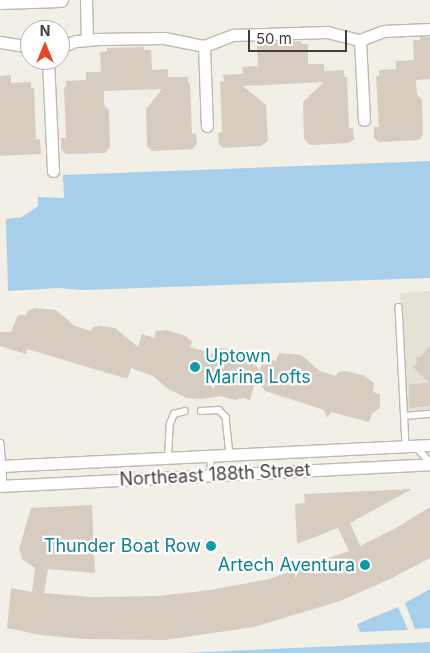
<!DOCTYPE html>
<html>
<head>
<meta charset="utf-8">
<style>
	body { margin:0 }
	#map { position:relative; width:430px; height:653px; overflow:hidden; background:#f2efe7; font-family:Inter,sans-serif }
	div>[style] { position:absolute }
	.residential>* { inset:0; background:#e6e1d5 }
	.water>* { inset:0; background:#a8cfea }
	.building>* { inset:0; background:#d6cdc0 }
	.roads { filter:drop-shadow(1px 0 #c0b9ad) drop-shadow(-1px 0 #c0b9ad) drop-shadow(0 1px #c0b9ad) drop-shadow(0 -1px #c0b9ad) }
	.service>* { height:5.5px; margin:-2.75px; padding:0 2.75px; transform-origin:2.75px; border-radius:2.75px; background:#fff }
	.minor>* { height:11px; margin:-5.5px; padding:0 5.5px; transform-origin:5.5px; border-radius:5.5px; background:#fff }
	.tertiary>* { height:14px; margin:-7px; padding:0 7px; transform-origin:7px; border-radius:7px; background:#fff }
	.dots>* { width:14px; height:14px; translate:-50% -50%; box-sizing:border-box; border:2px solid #fff; border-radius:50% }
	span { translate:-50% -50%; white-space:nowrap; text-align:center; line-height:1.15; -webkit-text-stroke:4.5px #fff; paint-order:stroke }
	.culture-label { font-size:18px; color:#0d838f }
	.left { translate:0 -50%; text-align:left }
	.right { translate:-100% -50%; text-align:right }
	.street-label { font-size:18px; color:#443f36 }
	.north { position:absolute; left:20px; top:20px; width:50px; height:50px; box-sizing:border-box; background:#fff; border:1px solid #b4b2af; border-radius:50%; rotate:0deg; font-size:14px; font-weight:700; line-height:20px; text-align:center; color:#443f36 }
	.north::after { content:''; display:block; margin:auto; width:18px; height:22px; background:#e94627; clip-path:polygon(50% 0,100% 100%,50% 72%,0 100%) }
	.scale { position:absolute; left:248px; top:30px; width:99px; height:22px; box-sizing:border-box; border:2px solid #443f36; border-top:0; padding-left:6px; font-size:15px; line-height:18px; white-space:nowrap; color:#443f36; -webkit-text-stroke:4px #fff; paint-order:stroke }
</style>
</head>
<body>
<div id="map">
	<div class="residential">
		<div style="clip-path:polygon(430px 291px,430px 413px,405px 414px,400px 293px)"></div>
	</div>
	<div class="water">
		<div style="clip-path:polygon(430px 161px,430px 278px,83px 290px,59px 288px,8px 291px,6px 219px,22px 217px,38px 206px,38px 197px,64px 198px,63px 175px)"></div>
		<div style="clip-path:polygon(430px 589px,430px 628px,415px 629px,405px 603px)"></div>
		<div style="clip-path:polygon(398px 607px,408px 630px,360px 632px,357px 624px)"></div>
		<div style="clip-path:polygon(430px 642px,430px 653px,184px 653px)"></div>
	</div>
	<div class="building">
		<div style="clip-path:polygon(420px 37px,430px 37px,430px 79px,416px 80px,417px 94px,422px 100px,423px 135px,419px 140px,379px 142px,374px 138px,374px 127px,379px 127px,376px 76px,379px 76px,379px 70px,396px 69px,396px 61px,414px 60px,413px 40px,420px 40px)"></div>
		<div style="clip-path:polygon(301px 41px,302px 44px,308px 44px,308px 64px,324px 64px,324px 71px,344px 70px,344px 77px,347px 77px,349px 128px,353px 128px,354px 139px,349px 143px,310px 145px,304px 139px,303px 102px,324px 82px,243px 86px,266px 105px,268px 141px,261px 146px,223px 148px,219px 144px,218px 133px,222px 132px,220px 82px,224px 81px,223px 75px,243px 74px,242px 67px,258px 66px,257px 46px,263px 46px,263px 43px)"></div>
		<div style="clip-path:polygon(144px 47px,144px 50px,151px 50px,152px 70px,168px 69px,168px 77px,188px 77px,188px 83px,190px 83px,192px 134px,196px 133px,197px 144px,192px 149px,152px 151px,147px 146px,146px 109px,162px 89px,104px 91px,104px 105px,109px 110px,110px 147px,105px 153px,66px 154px,61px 149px,61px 138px,66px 138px,64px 87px,66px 87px,66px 81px,86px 80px,86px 72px,101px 72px,100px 52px,107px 51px,107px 48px)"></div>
		<div style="clip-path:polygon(11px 75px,11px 83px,31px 82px,31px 88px,34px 88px,36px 139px,40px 139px,41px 154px,0 156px,0 76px)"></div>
		<div style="clip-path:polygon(34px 308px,56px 310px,75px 326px,91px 331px,93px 327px,100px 326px,115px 328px,138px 347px,142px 334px,154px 338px,156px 331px,167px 330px,186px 336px,192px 342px,190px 347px,214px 354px,215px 349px,219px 348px,238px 350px,259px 369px,250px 400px,243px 398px,235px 400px,220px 396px,202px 399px,187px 398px,168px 389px,153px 376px,131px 368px,128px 378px,121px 377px,27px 349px,26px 354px,0 346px,0 332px,11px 332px,18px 315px,26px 315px,28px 311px)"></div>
		<div style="clip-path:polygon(430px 346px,430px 406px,409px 408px,409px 384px,429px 383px,413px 367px,417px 363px,416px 357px,420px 357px)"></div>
		<div style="clip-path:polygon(279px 353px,301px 355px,320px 371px,336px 376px,338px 372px,346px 371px,365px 376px,374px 383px,373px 392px,380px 394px,380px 407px,372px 414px,369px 422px,331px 412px,327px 418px,324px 410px,265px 391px,257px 378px,264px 357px,276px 361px)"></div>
		<div style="clip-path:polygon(412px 489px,350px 523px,360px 546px,396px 528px,430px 507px,430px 558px,388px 580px,340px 601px,254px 627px,165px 640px,84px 639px,40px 635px,7px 628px,11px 588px,32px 592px,35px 568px,22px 559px,19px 549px,31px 508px,92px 505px,95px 573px,48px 569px,44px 593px,92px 597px,158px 596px,210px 590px,269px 579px,349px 551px,338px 528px,297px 544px,295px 504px,305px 503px,304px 494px)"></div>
	</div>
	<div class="roads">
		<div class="service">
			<div style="left:399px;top:307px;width:139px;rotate:87.1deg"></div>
			<div style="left:406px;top:446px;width:12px;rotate:14deg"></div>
			<div style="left:418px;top:449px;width:18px;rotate:47deg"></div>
			<div style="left:201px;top:411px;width:18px;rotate:-3deg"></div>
			<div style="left:219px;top:410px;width:10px;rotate:45deg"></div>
			<div style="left:226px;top:417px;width:38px;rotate:84deg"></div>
			<div style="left:405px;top:416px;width:25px;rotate:-5deg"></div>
			<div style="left:1px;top:443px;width:43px;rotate:86deg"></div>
			<div style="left:210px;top:455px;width:20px;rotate:84deg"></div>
			<div style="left:168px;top:458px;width:34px;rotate:-87deg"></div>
			<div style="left:170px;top:424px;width:11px;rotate:-68deg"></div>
			<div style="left:174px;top:414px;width:11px;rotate:-15deg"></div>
		</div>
		<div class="minor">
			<div style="left:86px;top:0;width:40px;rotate:88.6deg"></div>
			<div style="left:360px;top:40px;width:80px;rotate:87.1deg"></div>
			<div style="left:0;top:42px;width:30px;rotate:9deg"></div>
			<div style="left:204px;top:46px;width:80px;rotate:87.9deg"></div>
			<div style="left:60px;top:47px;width:17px;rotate:-21deg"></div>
			<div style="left:76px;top:41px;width:21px;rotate:-5deg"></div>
			<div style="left:97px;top:39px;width:67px;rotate:-0.9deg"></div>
			<div style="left:164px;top:38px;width:41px;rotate:11.3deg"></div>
			<div style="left:204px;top:46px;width:31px;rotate:-21deg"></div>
			<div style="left:233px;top:35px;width:94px;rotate:-1.8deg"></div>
			<div style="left:327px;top:32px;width:34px;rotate:14deg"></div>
			<div style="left:360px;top:40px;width:25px;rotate:-21deg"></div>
			<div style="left:383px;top:31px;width:47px;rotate:-2.4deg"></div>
			<div style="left:48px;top:60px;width:111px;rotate:87.4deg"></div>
			<div style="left:0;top:466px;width:431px;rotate:-2.8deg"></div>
			<div style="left:0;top:486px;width:431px;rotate:-2.9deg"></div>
		</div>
		<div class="tertiary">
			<div style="left:0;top:2px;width:61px;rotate:-1.9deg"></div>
		</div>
	</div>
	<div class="dots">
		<div style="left:195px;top:367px;background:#0f9aa8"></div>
		<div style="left:211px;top:546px;background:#0f9aa8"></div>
		<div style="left:365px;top:565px;background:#0f9aa8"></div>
	</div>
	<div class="culture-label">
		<span class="left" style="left:205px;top:367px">Uptown<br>Marina Lofts</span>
		<span class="right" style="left:201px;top:546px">Thunder Boat Row</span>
		<span class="right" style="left:355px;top:565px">Artech Aventura</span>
	</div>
	<div class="street-label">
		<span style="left:215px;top:475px;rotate:-3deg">Northeast 188th Street</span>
	</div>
	<div class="north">N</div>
	<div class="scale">50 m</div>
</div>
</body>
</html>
